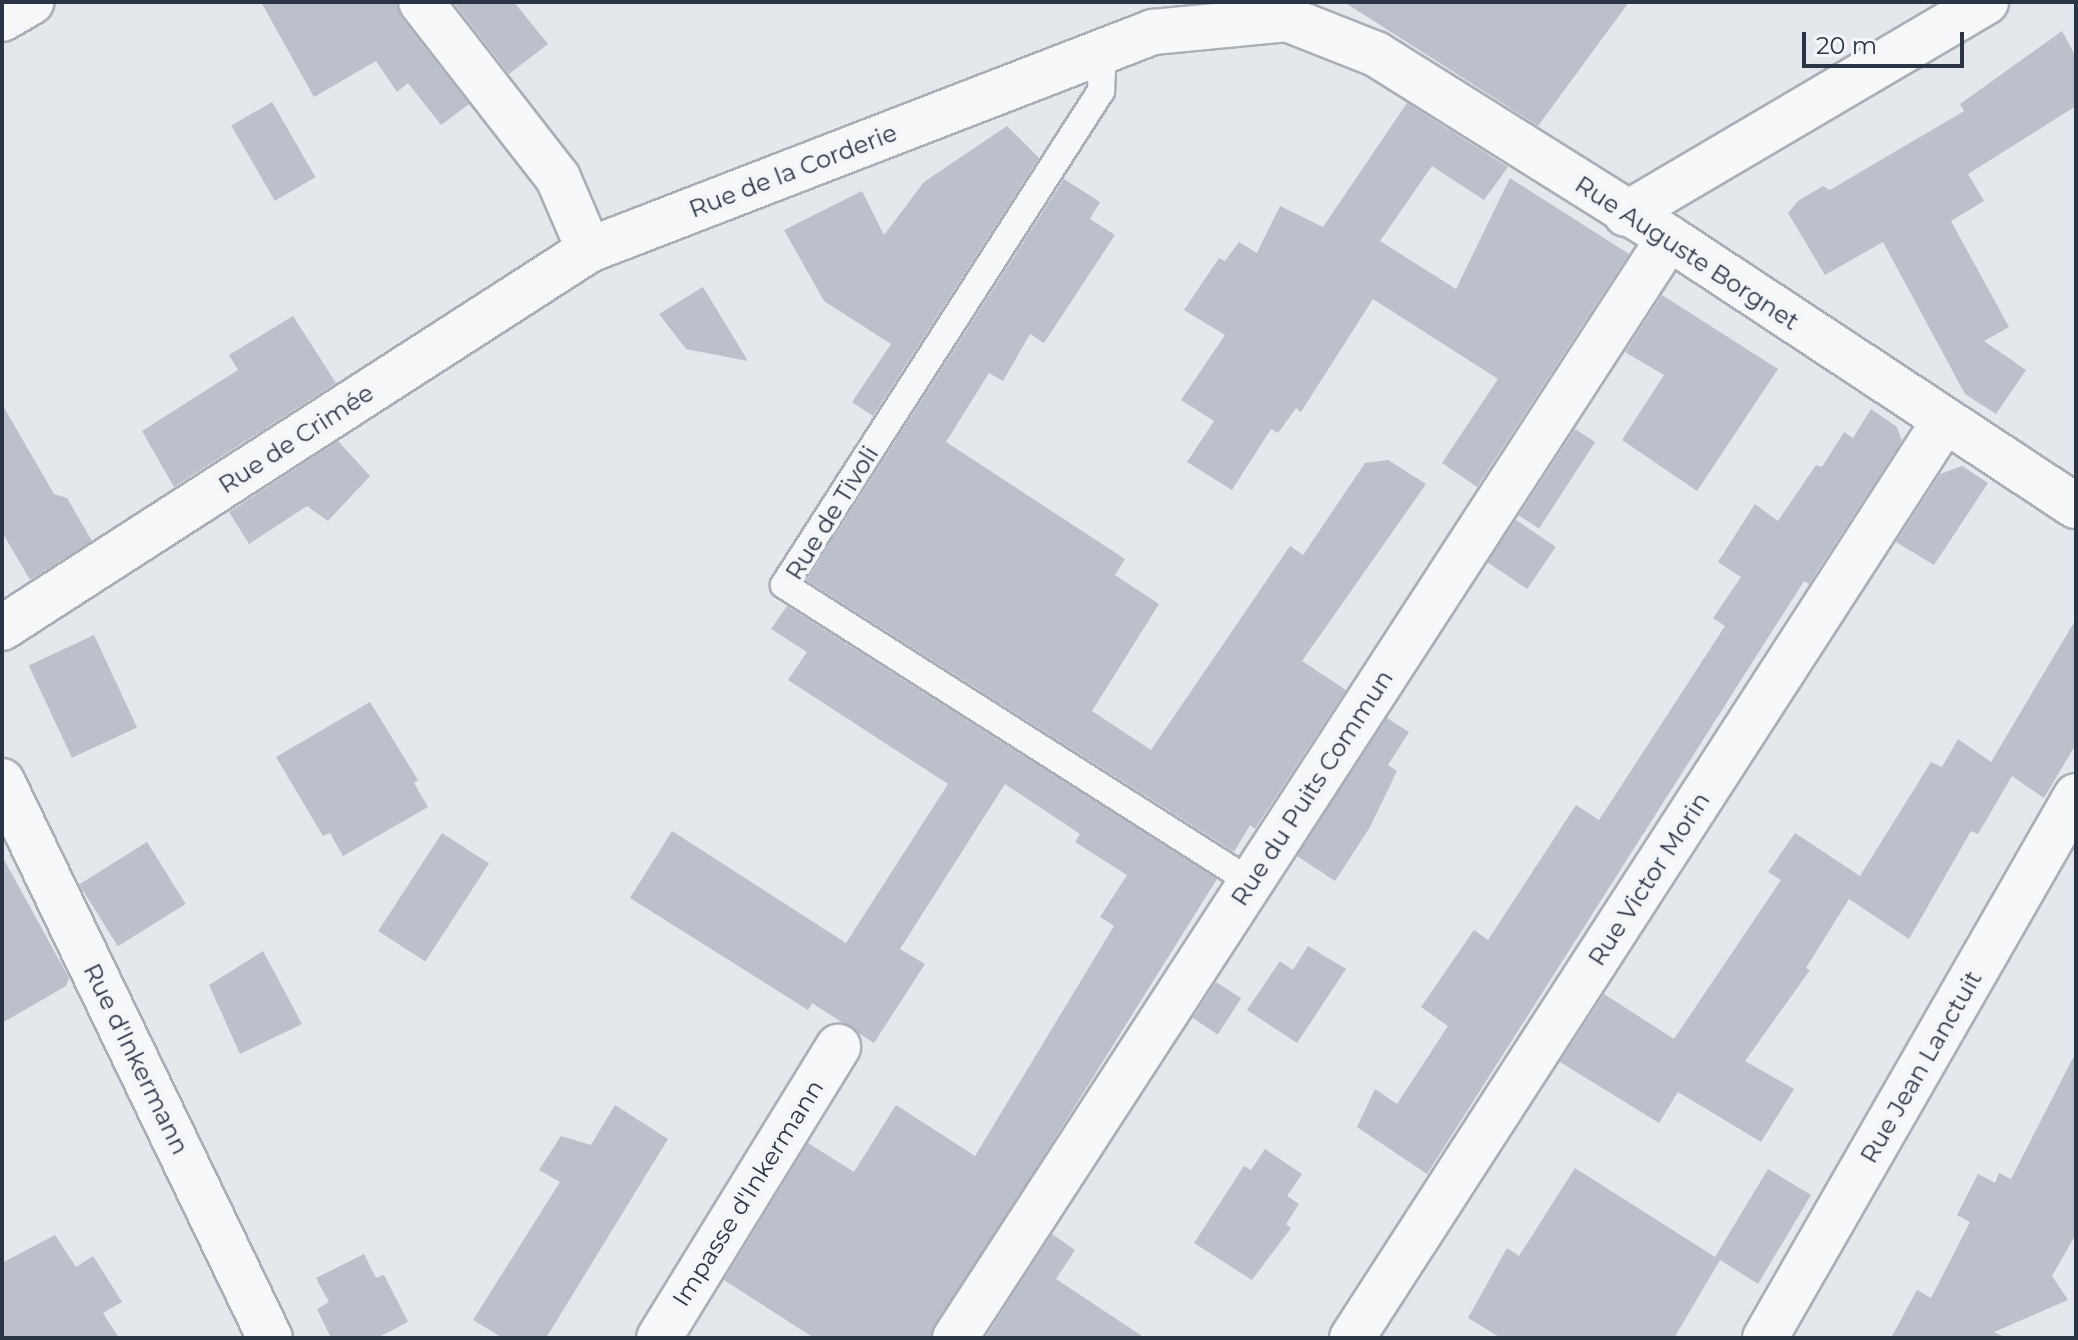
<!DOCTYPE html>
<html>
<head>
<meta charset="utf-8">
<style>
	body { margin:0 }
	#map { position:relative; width:2078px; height:1340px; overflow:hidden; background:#e4e7ec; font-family:Montserrat,sans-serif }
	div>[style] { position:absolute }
	.building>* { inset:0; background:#bbc0ca; transform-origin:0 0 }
	.roads { filter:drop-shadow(2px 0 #a9aeb7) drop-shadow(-2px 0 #a9aeb7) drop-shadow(0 2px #a9aeb7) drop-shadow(0 -2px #a9aeb7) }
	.service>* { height:26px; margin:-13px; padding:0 13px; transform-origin:13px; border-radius:13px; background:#f7f8fa }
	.minor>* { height:44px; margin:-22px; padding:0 22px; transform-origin:22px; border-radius:22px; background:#f7f8fa }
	span { translate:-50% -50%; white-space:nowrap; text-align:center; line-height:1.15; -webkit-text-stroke:8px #f4f6f9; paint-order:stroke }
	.street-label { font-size:24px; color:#2b3445 }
	.frame { position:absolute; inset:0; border:4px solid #2b3445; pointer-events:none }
	.scale { position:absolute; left:1802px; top:32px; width:162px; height:36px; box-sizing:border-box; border:4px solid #2b3445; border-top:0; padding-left:10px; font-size:24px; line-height:28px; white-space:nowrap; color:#2b3445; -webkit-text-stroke:6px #f4f6f9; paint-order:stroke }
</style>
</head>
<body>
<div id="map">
	<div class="building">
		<div style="clip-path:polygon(261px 2px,397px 2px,401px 17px,469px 104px,441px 125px,408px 83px,397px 92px,376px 61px,314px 97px)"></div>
		<div style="clip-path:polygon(453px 2px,514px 2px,548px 44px,509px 74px)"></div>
		<div style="clip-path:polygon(1344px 2px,1629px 2px,1538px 126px)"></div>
		<div style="clip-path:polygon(2062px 31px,2076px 57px,2076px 106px,1968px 174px,1984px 201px,1951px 221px,2009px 327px,1984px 341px,2026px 370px,1996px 414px,1965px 394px,1883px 242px,1825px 275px,1788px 213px,1798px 201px,1823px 186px,1830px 190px,1964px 111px,1960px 104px)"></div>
		<div style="left:272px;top:102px;width:87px;height:47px;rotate:60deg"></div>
		<div style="clip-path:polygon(1407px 103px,1508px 167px,1484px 200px,1432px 166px,1380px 241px,1456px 289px,1510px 178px,1629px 254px,1477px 487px,1442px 463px,1498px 379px,1373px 299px,1301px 412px,1296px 408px,1278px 433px,1271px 429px,1232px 490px,1187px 462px,1214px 421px,1181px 400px,1225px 335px,1184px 310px,1219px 258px,1225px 261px,1239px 242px,1257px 253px,1280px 206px,1323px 227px)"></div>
		<div style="clip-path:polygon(1007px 126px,1039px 158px,873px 416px,852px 402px,891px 344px,824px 301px,784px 230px,862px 191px,884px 235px,924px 182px)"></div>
		<div style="clip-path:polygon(1064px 179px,1100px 202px,1090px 219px,1115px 235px,1044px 343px,1030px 334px,1003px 381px,989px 373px,946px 442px,1125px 559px,1115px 575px,1159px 604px,1092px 711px,1151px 750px,1290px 546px,1303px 555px,1365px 463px,1388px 460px,1426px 484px,1302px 661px,1346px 690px,1255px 829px,1250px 825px,1234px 852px,806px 580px)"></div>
		<div style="clip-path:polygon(703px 287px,748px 361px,686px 349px,659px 314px)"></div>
		<div style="clip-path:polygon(1662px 295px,1778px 369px,1697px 491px,1622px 440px,1664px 375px,1625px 352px)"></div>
		<div style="clip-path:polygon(293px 316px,336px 383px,174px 487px,142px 431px,238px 370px,229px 355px)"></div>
		<div style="clip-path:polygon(2px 404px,54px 494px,67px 498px,92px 541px,30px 580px,2px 532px)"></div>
		<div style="clip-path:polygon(1871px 409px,1897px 427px,1902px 441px,1809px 584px,1804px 581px,1427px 1174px,1357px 1127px,1375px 1089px,1397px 1104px,1448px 1026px,1421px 1007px,1474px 930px,1488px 940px,1576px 805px,1599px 820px,1725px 626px,1713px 618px,1741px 577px,1718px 562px,1755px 504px,1778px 521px,1816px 465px,1822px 467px,1844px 432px,1853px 438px)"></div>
		<div style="left:1575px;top:429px;width:24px;height:103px;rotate:33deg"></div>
		<div style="clip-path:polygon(338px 441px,370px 476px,328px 521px,307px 506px,249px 544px,229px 512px)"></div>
		<div style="clip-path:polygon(1962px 466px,1988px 483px,1934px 565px,1896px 542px,1940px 474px)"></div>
		<div style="left:1516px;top:520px;width:48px;height:51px;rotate:34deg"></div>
		<div style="clip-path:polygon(787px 606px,1217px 879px,930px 1338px,814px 1338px,724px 1280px,808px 1143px,854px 1172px,896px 1105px,975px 1156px,1114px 926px,1100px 917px,1127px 875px,1075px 842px,1080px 834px,1005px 784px,900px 949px,925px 964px,874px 1043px,812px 1003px,808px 1010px,630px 898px,672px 831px,846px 943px,948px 784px,788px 680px,807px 652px,771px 629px)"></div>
		<div style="clip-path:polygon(2076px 619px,2076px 744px,2044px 798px,2012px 776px,1978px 834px,1971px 831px,1909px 939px,1849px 899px,1806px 968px,1810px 970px,1745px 1061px,1794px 1089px,1761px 1142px,1678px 1092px,1659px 1123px,1560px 1062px,1604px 994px,1674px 1039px,1781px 880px,1768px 872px,1795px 833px,1860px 876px,1931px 762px,1942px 767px,1958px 739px,1991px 762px)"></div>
		<div style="left:94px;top:635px;width:102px;height:72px;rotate:65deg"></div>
		<div style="clip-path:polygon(370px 702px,418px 780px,414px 783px,428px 807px,343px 856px,330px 833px,323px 836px,276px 757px)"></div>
		<div style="clip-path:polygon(1387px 718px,1409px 732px,1388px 765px,1397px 771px,1370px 827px,1335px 881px,1297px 856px)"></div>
		<div style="left:442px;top:833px;width:56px;height:117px;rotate:33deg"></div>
		<div style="left:147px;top:842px;width:73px;height:80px;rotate:58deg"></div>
		<div style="clip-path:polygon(2px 856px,69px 978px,66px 986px,2px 1023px)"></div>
		<div style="clip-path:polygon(1308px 946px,1346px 969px,1297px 1043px,1247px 1010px,1280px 961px,1293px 970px)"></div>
		<div style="clip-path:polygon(263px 951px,302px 1024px,240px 1054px,209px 985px)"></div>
		<div style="left:1216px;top:982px;width:30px;height:43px;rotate:33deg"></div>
		<div style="clip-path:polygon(2076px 1052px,2076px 1234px,2052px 1276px,2068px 1300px,1994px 1332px,2006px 1338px,1891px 1338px,1917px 1290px,1931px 1298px,1970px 1222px,1957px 1215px,1978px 1174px,1995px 1183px,1999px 1173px,2011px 1179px)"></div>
		<div style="clip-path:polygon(615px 1105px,668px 1139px,546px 1338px,503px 1338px,473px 1320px,560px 1182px,539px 1170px,561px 1136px,591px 1145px)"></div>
		<div style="clip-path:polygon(1265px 1149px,1302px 1174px,1287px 1196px,1299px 1204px,1286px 1224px,1291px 1228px,1252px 1280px,1194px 1243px,1244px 1166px,1251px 1170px)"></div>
		<div style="clip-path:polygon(1575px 1168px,1715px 1257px,1768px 1169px,1811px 1195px,1758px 1284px,1720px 1260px,1674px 1338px,1501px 1338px,1468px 1318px,1507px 1248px,1519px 1256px)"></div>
		<div style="clip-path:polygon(1052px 1234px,1075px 1250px,1056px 1279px,1145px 1338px,985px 1338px)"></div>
		<div style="clip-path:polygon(55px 1235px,76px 1267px,93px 1256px,122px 1302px,103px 1313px,119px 1338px,2px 1338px,2px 1263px)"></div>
		<div style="clip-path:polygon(364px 1254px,376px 1278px,384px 1275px,408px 1322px,377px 1338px,331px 1338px,317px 1309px,329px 1302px,316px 1278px)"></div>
	</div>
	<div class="roads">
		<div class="service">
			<div style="left:1103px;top:51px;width:40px;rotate:92.9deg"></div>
			<div style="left:1101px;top:91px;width:587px;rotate:122.69deg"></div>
			<div style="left:784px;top:585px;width:553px;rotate:32.46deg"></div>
		</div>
		<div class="minor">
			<div style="left:421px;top:2px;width:223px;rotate:52.1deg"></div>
			<div style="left:558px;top:178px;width:78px;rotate:66.7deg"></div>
			<div style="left:2px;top:19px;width:34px;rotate:-30deg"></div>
			<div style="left:1626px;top:214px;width:418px;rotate:-30.5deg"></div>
			<div style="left:2px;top:628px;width:698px;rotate:-32.78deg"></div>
			<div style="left:589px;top:250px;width:605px;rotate:-21.13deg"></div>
			<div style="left:1153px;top:32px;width:135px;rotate:-5.5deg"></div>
			<div style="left:1287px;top:19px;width:96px;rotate:21.5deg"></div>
			<div style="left:1376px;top:54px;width:346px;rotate:32.1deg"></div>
			<div style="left:1669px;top:238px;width:487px;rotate:33.4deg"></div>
			<div style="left:2px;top:781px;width:618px;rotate:64.31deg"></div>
			<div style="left:659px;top:1338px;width:342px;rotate:-58.4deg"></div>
			<div style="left:955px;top:1338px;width:1311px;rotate:-57.01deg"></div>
			<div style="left:1352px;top:1338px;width:1093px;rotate:-57.14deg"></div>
			<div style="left:1765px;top:1338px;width:625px;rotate:-60.15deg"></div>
		</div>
	</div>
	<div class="street-label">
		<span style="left:793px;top:171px;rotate:-21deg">Rue de la Corderie</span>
		<span style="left:1687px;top:253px;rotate:33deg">Rue Auguste Borgnet</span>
		<span style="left:296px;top:439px;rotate:-33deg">Rue de Crimée</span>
		<span style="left:832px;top:513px;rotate:-58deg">Rue de Tivoli</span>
		<span style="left:1312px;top:788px;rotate:-57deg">Rue du Puits Commun</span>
		<span style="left:1649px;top:879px;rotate:-57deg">Rue Victor Morin</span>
		<span style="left:136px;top:1059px;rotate:64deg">Rue d'Inkermann</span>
		<span style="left:1921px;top:1067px;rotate:-60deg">Rue Jean Lanctuit</span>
		<span style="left:748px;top:1193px;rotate:-58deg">Impasse d'Inkermann</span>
	</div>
	<div class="frame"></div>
	<div class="scale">20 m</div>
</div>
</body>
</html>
